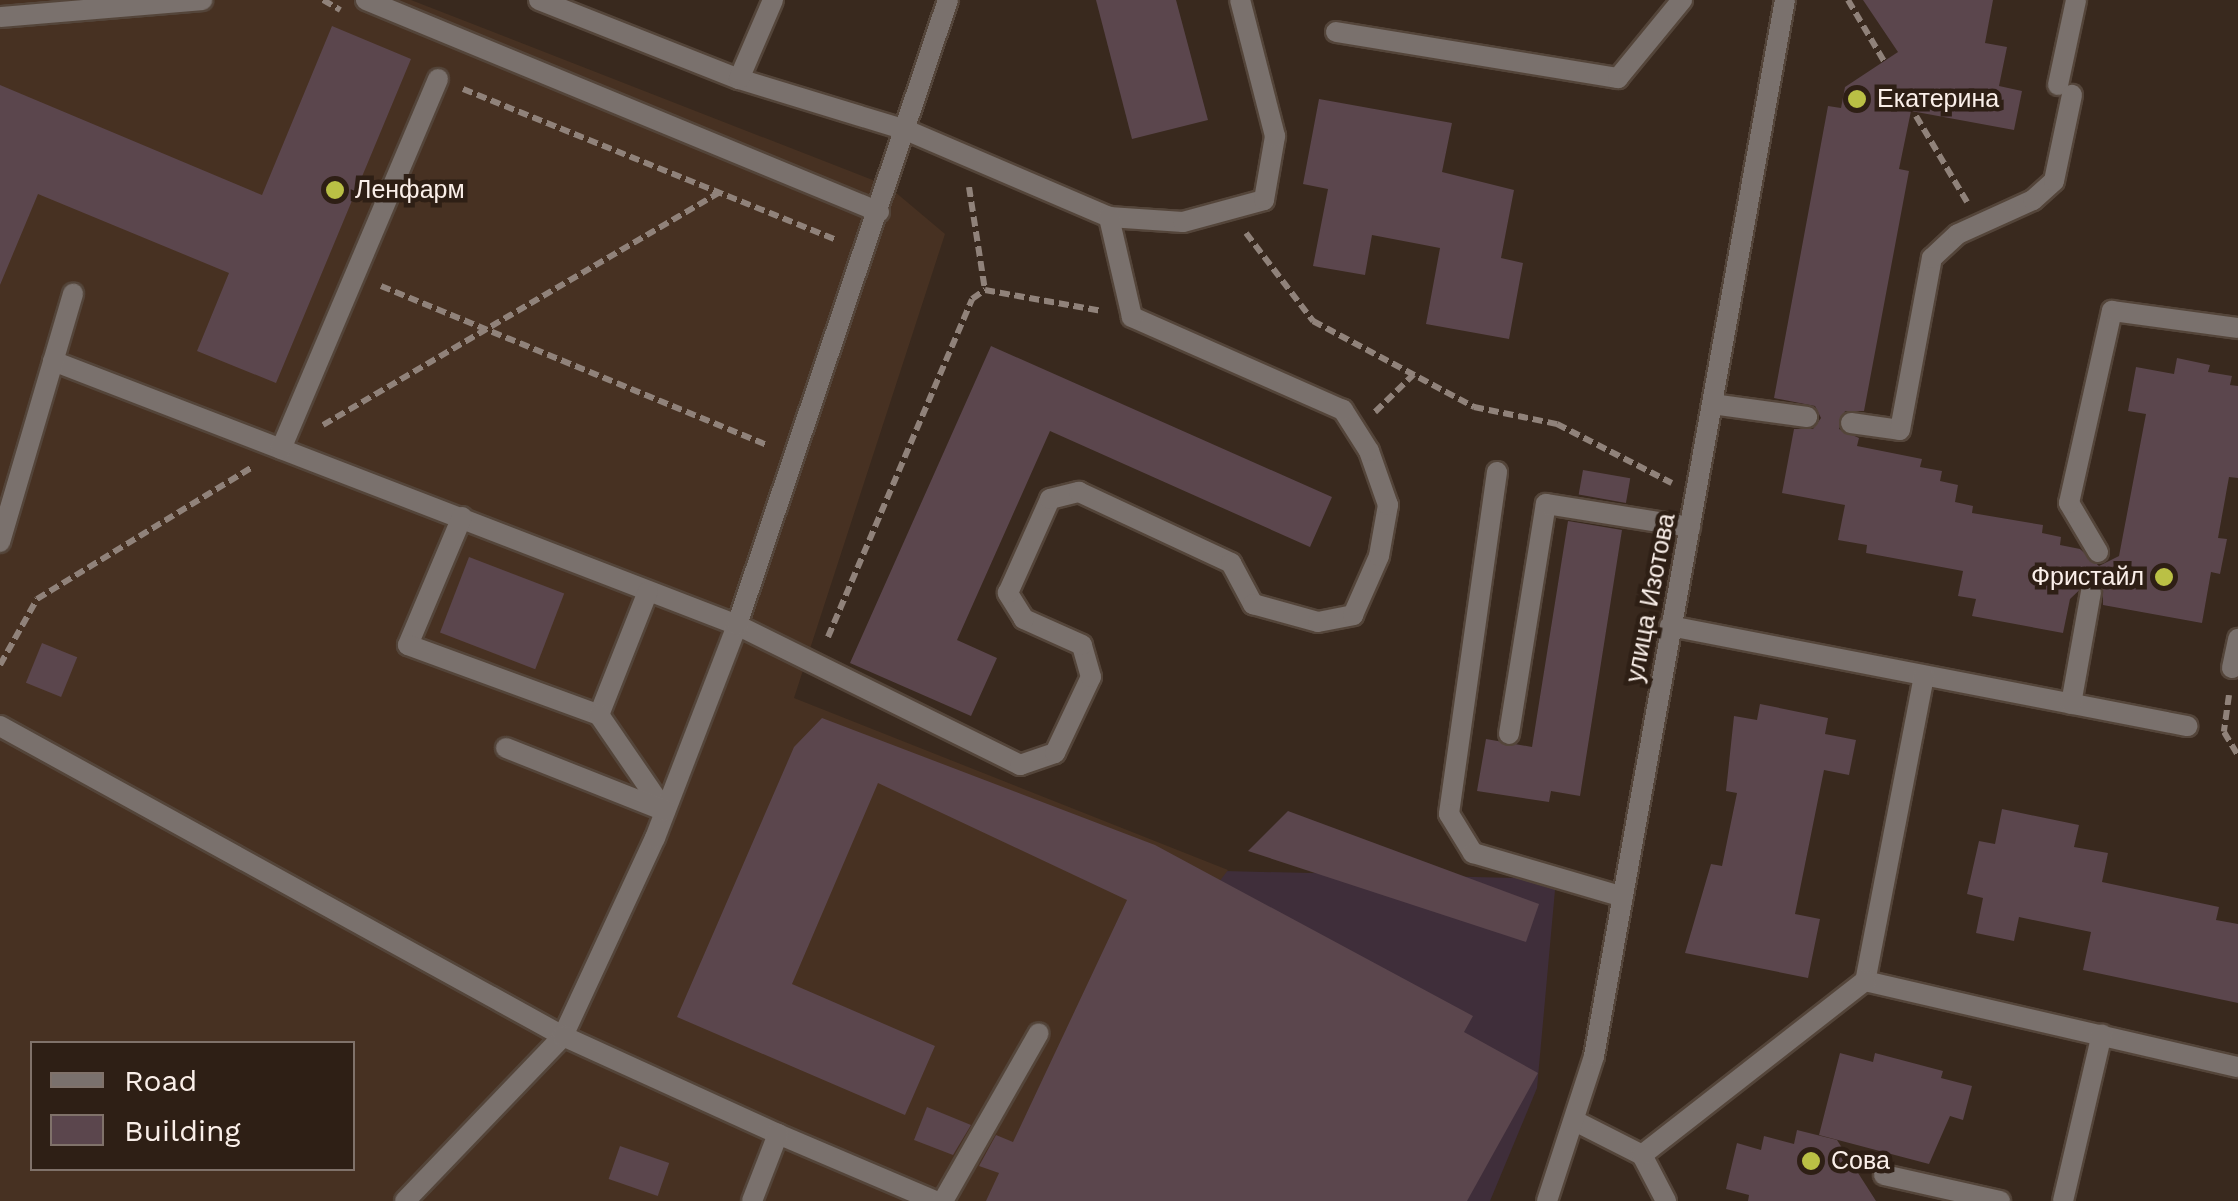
<!DOCTYPE html>
<html>
<head>
<meta charset="utf-8">
<style>
	body { margin:0 }
	#map { position:relative; width:2238px; height:1201px; overflow:hidden; background:#39291e; font-family:"Work Sans",sans-serif }
	div>[style] { position:absolute }
	.industrial>* { inset:0; background:#3f2e3a }
	.built>* { inset:0; background:#473122 }
	.building>* { inset:0; background:#5b464d; transform-origin:0 0 }
	.path>* { height:6px; margin-top:-3px; transform-origin:0; background:repeating-linear-gradient(90deg,#90827a 0 10px,transparent 0 15px) }
	.roads { filter:drop-shadow(2px 0 #54453a) drop-shadow(-2px 0 #54453a) drop-shadow(0 2px #54453a) drop-shadow(0 -2px #54453a) }
	.service>* { height:20px; margin:-10px; padding:0 10px; transform-origin:10px; border-radius:10px; background:#7a716d }
	.minor>* { height:20px; margin:-10px; padding:0 10px; transform-origin:10px; border-radius:10px; background:#7a716d }
	.dots>* { width:28px; height:28px; translate:-50% -50%; box-sizing:border-box; border:5px solid #2e1f15; border-radius:50% }
	span { translate:-50% -50%; white-space:nowrap; text-align:center; line-height:1.15; -webkit-text-stroke:9px #2e1f15; paint-order:stroke }
	.poi-label { font-size:25px; color:#faefe9 }
	.left { translate:0 -50%; text-align:left }
	.right { translate:-100% -50%; text-align:right }
	.street-label { font-size:25px; color:#faefe9 }
	.legend { position:absolute; left:30px; top:1041px; width:325px; height:130px; box-sizing:border-box; background:#2e1f15; border:2px solid #80726a; margin:0; padding:12px 18px; list-style:none; font-size:30px; color:#faefe9 }
	.legend li { display:flex; align-items:center; gap:20px; height:50px }
	.legend b { width:50px; border:2px solid #80726a }
</style>
</head>
<body>
<div id="map">
	<div class="industrial">
		<div style="clip-path:polygon(1224px 871px,1556px 879px,1537px 1088px,1490px 1201px,1064px 1201px)"></div>
	</div>
	<div class="built">
		<div style="clip-path:polygon(evenodd,0 0,411px 0,888px 186px,945px 234px,794px 698px,1228px 870px,1204px 902px,1064px 1201px,0 1201px,0 0,32px 1044px,352px 1044px,352px 1168px,32px 1168px,32px 1044px)"></div>
	</div>
	<div class="building">
		<div style="clip-path:polygon(1096px 0,1176px 0,1208px 120px,1132px 139px)"></div>
		<div style="clip-path:polygon(1863px 0,1993px 0,1985px 43px,2007px 47px,1999px 86px,2022px 91px,2014px 130px,1911px 111px,1899px 169px,1909px 171px,1864px 411px,1845px 411px,1839px 429px,1859px 438px,1857px 446px,1922px 459px,1920px 467px,1942px 471px,1940px 481px,1958px 485px,1955px 502px,1973px 506px,1972px 513px,2043px 525px,2042px 533px,2061px 537px,2060px 545px,2080px 549px,2099px 566px,2119px 556px,2146px 414px,2128px 411px,2136px 367px,2174px 374px,2177px 358px,2210px 365px,2208px 372px,2232px 376px,2230px 385px,2238px 386px,2238px 478px,2229px 477px,2218px 538px,2227px 539px,2220px 574px,2211px 572px,2202px 623px,2103px 605px,2103px 586px,2092px 578px,2070px 599px,2063px 633px,1972px 616px,1976px 599px,1958px 596px,1963px 571px,1866px 553px,1867px 545px,1838px 540px,1845px 505px,1782px 493px,1794px 429px,1813px 429px,1821px 418px,1815px 406px,1774px 398px,1828px 106px,1841px 108px,1845px 87px,1898px 52px)"></div>
		<div style="clip-path:polygon(332px 26px,411px 59px,276px 383px,197px 351px,229px 273px,38px 194px,0 285px,0 85px,262px 195px)"></div>
		<div style="clip-path:polygon(1319px 99px,1452px 123px,1442px 172px,1514px 190px,1501px 258px,1523px 263px,1509px 339px,1426px 324px,1440px 248px,1372px 235px,1365px 275px,1313px 266px,1328px 189px,1303px 184px)"></div>
		<div style="clip-path:polygon(991px 346px,1332px 497px,1310px 547px,1050px 431px,957px 640px,997px 658px,971px 716px,850px 663px)"></div>
		<div style="left:1583px;top:470px;width:48px;height:25px;rotate:10deg"></div>
		<div style="clip-path:polygon(1568px 521px,1622px 530px,1580px 796px,1551px 791px,1549px 802px,1477px 791px,1486px 739px,1532px 747px)"></div>
		<div style="left:469px;top:557px;width:102px;height:81px;rotate:21deg"></div>
		<div style="left:42px;top:643px;width:38px;height:43px;rotate:22deg"></div>
		<div style="clip-path:polygon(1760px 704px,1828px 718px,1825px 734px,1856px 740px,1849px 775px,1824px 770px,1795px 914px,1820px 919px,1808px 978px,1685px 953px,1711px 864px,1722px 866px,1737px 793px,1726px 791px,1734px 716px,1757px 720px)"></div>
		<div style="clip-path:polygon(822px 718px,1155px 845px,1473px 1016px,1464px 1032px,1538px 1073px,1467px 1201px,986px 1201px,999px 1173px,979px 1166px,996px 1135px,1013px 1142px,1127px 900px,878px 783px,792px 984px,935px 1046px,905px 1115px,677px 1017px,794px 747px)"></div>
		<div style="clip-path:polygon(2002px 809px,2079px 825px,2074px 847px,2108px 853px,2102px 882px,2219px 907px,2216px 920px,2238px 924px,2238px 1003px,2083px 970px,2091px 932px,2019px 917px,2014px 941px,1976px 933px,1983px 898px,1967px 894px,1979px 841px,1995px 844px)"></div>
		<div style="clip-path:polygon(1288px 811px,1539px 904px,1526px 942px,1248px 851px)"></div>
		<div style="clip-path:polygon(1840px 1053px,1873px 1062px,1875px 1053px,1943px 1071px,1941px 1078px,1972px 1086px,1963px 1120px,1950px 1116px,1929px 1164px,1819px 1135px)"></div>
		<div style="clip-path:polygon(927px 1107px,971px 1125px,953px 1155px,914px 1140px)"></div>
		<div style="clip-path:polygon(1797px 1130px,1837px 1140px,1876px 1201px,1748px 1201px,1749px 1195px,1726px 1189px,1737px 1143px,1761px 1150px,1764px 1136px,1794px 1144px)"></div>
		<div style="left:620px;top:1146px;width:52px;height:35px;rotate:19deg"></div>
	</div>
	<div class="path">
		<div style="left:323px;top:0;width:20px;rotate:30deg"></div>
		<div style="left:1848px;top:0;width:71px;rotate:59.5deg"></div>
		<div style="left:463px;top:89px;width:403px;rotate:22deg"></div>
		<div style="left:1916px;top:116px;width:100px;rotate:59.3deg"></div>
		<div style="left:969px;top:187px;width:104px;rotate:81.2deg"></div>
		<div style="left:1246px;top:233px;width:111px;rotate:52.7deg"></div>
		<div style="left:1313px;top:321px;width:183px;rotate:28.1deg"></div>
		<div style="left:1474px;top:407px;width:85px;rotate:11.6deg"></div>
		<div style="left:1557px;top:424px;width:129px;rotate:27.2deg"></div>
		<div style="left:381px;top:286px;width:417px;rotate:22.4deg"></div>
		<div style="left:1375px;top:412px;width:54px;rotate:-44.3deg"></div>
		<div style="left:323px;top:425px;width:459px;rotate:-30.4deg"></div>
		<div style="left:828px;top:637px;width:367px;rotate:-66.9deg"></div>
		<div style="left:972px;top:299px;width:16px;rotate:-35deg"></div>
		<div style="left:985px;top:290px;width:119px;rotate:10.2deg"></div>
		<div style="left:0;top:665px;width:76px;rotate:-60.7deg"></div>
		<div style="left:37px;top:599px;width:252px;rotate:-31.5deg"></div>
		<div style="left:2229px;top:695px;width:37px;rotate:98deg"></div>
		<div style="left:2224px;top:732px;width:27px;rotate:59deg"></div>
	</div>
	<div class="roads">
		<div class="service">
			<div style="left:366px;top:0;width:555px;rotate:22.45deg"></div>
			<div style="left:539px;top:0;width:215px;rotate:21.6deg"></div>
			<div style="left:739px;top:79px;width:175px;rotate:17deg"></div>
			<div style="left:906px;top:130px;width:221px;rotate:23.2deg"></div>
			<div style="left:1109px;top:217px;width:74px;rotate:3.9deg"></div>
			<div style="left:1183px;top:222px;width:84px;rotate:-15.2deg"></div>
			<div style="left:1264px;top:200px;width:65px;rotate:-80.2deg"></div>
			<div style="left:1275px;top:136px;width:140px;rotate:-104.4deg"></div>
			<div style="left:0;top:17px;width:203px;rotate:-4.8deg"></div>
			<div style="left:1336px;top:32px;width:286px;rotate:9.3deg"></div>
			<div style="left:1618px;top:78px;width:101px;rotate:-50.6deg"></div>
			<div style="left:739px;top:79px;width:86px;rotate:-66.7deg"></div>
			<div style="left:2058px;top:85px;width:87px;rotate:-78deg"></div>
			<div style="left:53px;top:361px;width:733px;rotate:21.1deg"></div>
			<div style="left:737px;top:625px;width:316px;rotate:26.3deg"></div>
			<div style="left:1020px;top:765px;width:37px;rotate:-19deg"></div>
			<div style="left:1055px;top:753px;width:84px;rotate:-64.7deg"></div>
			<div style="left:1091px;top:677px;width:33px;rotate:-106deg"></div>
			<div style="left:1082px;top:645px;width:64px;rotate:-155.9deg"></div>
			<div style="left:1024px;top:619px;width:31px;rotate:-122deg"></div>
			<div style="left:1008px;top:593px;width:103px;rotate:-65.9deg"></div>
			<div style="left:1050px;top:499px;width:30px;rotate:-14deg"></div>
			<div style="left:1079px;top:492px;width:168px;rotate:25deg"></div>
			<div style="left:1231px;top:563px;width:47px;rotate:61.8deg"></div>
			<div style="left:1253px;top:604px;width:67px;rotate:15.5deg"></div>
			<div style="left:1318px;top:622px;width:36px;rotate:-11deg"></div>
			<div style="left:1353px;top:615px;width:64px;rotate:-66.2deg"></div>
			<div style="left:1379px;top:556px;width:52px;rotate:-80deg"></div>
			<div style="left:1388px;top:505px;width:57px;rotate:-109.4deg"></div>
			<div style="left:1369px;top:451px;width:49px;rotate:-122.4deg"></div>
			<div style="left:1343px;top:410px;width:231px;rotate:-156.2deg"></div>
			<div style="left:1132px;top:317px;width:103px;rotate:-103deg"></div>
			<div style="left:1712px;top:404px;width:96px;rotate:7.8deg"></div>
			<div style="left:1851px;top:423px;width:49px;rotate:8.1deg"></div>
			<div style="left:1900px;top:430px;width:175px;rotate:-79.5deg"></div>
			<div style="left:1932px;top:258px;width:35px;rotate:-43deg"></div>
			<div style="left:1958px;top:234px;width:82px;rotate:-24.4deg"></div>
			<div style="left:2033px;top:200px;width:28px;rotate:-42deg"></div>
			<div style="left:2054px;top:181px;width:88px;rotate:-78.2deg"></div>
			<div style="left:281px;top:449px;width:402px;rotate:-67deg"></div>
			<div style="left:1497px;top:472px;width:345px;rotate:98deg"></div>
			<div style="left:1449px;top:814px;width:46px;rotate:58.4deg"></div>
			<div style="left:1473px;top:853px;width:156px;rotate:16.3deg"></div>
			<div style="left:462px;top:517px;width:139px;rotate:112.9deg"></div>
			<div style="left:408px;top:645px;width:203px;rotate:20.1deg"></div>
			<div style="left:599px;top:715px;width:133px;rotate:-68.4deg"></div>
			<div style="left:0;top:542px;width:259px;rotate:-73.6deg"></div>
			<div style="left:2098px;top:552px;width:57px;rotate:-120.6deg"></div>
			<div style="left:2069px;top:503px;width:197px;rotate:-77.4deg"></div>
			<div style="left:2112px;top:311px;width:127px;rotate:7.7deg"></div>
			<div style="left:1670px;top:626px;width:527px;rotate:10.95deg"></div>
			<div style="left:2232px;top:668px;width:30px;rotate:-78deg"></div>
			<div style="left:1924px;top:676px;width:311px;rotate:100.9deg"></div>
			<div style="left:1865px;top:981px;width:383px;rotate:13deg"></div>
			<div style="left:2071px;top:704px;width:114px;rotate:-79.9deg"></div>
			<div style="left:599px;top:715px;width:116px;rotate:55.5deg"></div>
			<div style="left:0;top:726px;width:643px;rotate:28.84deg"></div>
			<div style="left:563px;top:1036px;width:218px;rotate:-65.1deg"></div>
			<div style="left:655px;top:838px;width:228px;rotate:-68.9deg"></div>
			<div style="left:737px;top:625px;width:660px;rotate:-71.35deg"></div>
			<div style="left:1509px;top:734px;width:233px;rotate:-80.9deg"></div>
			<div style="left:1546px;top:504px;width:146px;rotate:9.1deg"></div>
			<div style="left:506px;top:748px;width:171px;rotate:21.6deg"></div>
			<div style="left:1577px;top:1122px;width:73px;rotate:26.9deg"></div>
			<div style="left:1642px;top:1155px;width:52px;rotate:62.4deg"></div>
			<div style="left:778px;top:1134px;width:171px;rotate:23.1deg"></div>
			<div style="left:1642px;top:1155px;width:283px;rotate:-38deg"></div>
			<div style="left:1884px;top:1175px;width:119px;rotate:12.6deg"></div>
			<div style="left:405px;top:1201px;width:228px;rotate:-46.2deg"></div>
			<div style="left:563px;top:1036px;width:236px;rotate:24.5deg"></div>
			<div style="left:778px;top:1134px;width:72px;rotate:111.2deg"></div>
			<div style="left:943px;top:1201px;width:193px;rotate:-60.3deg"></div>
			<div style="left:2063px;top:1201px;width:171px;rotate:-76.9deg"></div>
		</div>
		<div class="minor">
			<div style="left:1547px;top:1201px;width:152px;rotate:-72deg"></div>
			<div style="left:1594px;top:1056px;width:1073px;rotate:-79.75deg"></div>
		</div>
	</div>
	<div class="dots">
		<div style="left:1857px;top:99px;background:#bac045"></div>
		<div style="left:335px;top:190px;background:#bac045"></div>
		<div style="left:2164px;top:577px;background:#bac045"></div>
		<div style="left:1811px;top:1161px;background:#bac045"></div>
	</div>
	<div class="poi-label">
		<span class="left" style="left:1877px;top:99px">Екатерина</span>
		<span class="left" style="left:355px;top:190px">Ленфарм</span>
		<span class="right" style="left:2144px;top:577px">Фристайл</span>
		<span class="left" style="left:1831px;top:1161px">Сова</span>
	</div>
	<div class="street-label">
		<span style="left:1651px;top:598px;rotate:-79deg">улица Изотова</span>
	</div>
	<ul class="legend">
	<li><b style="height:12px;background:#7a716d"></b>Road</li>
	<li><b style="height:28px;background:#5b464d"></b>Building</li>
	</ul>
</div>
</body>
</html>
